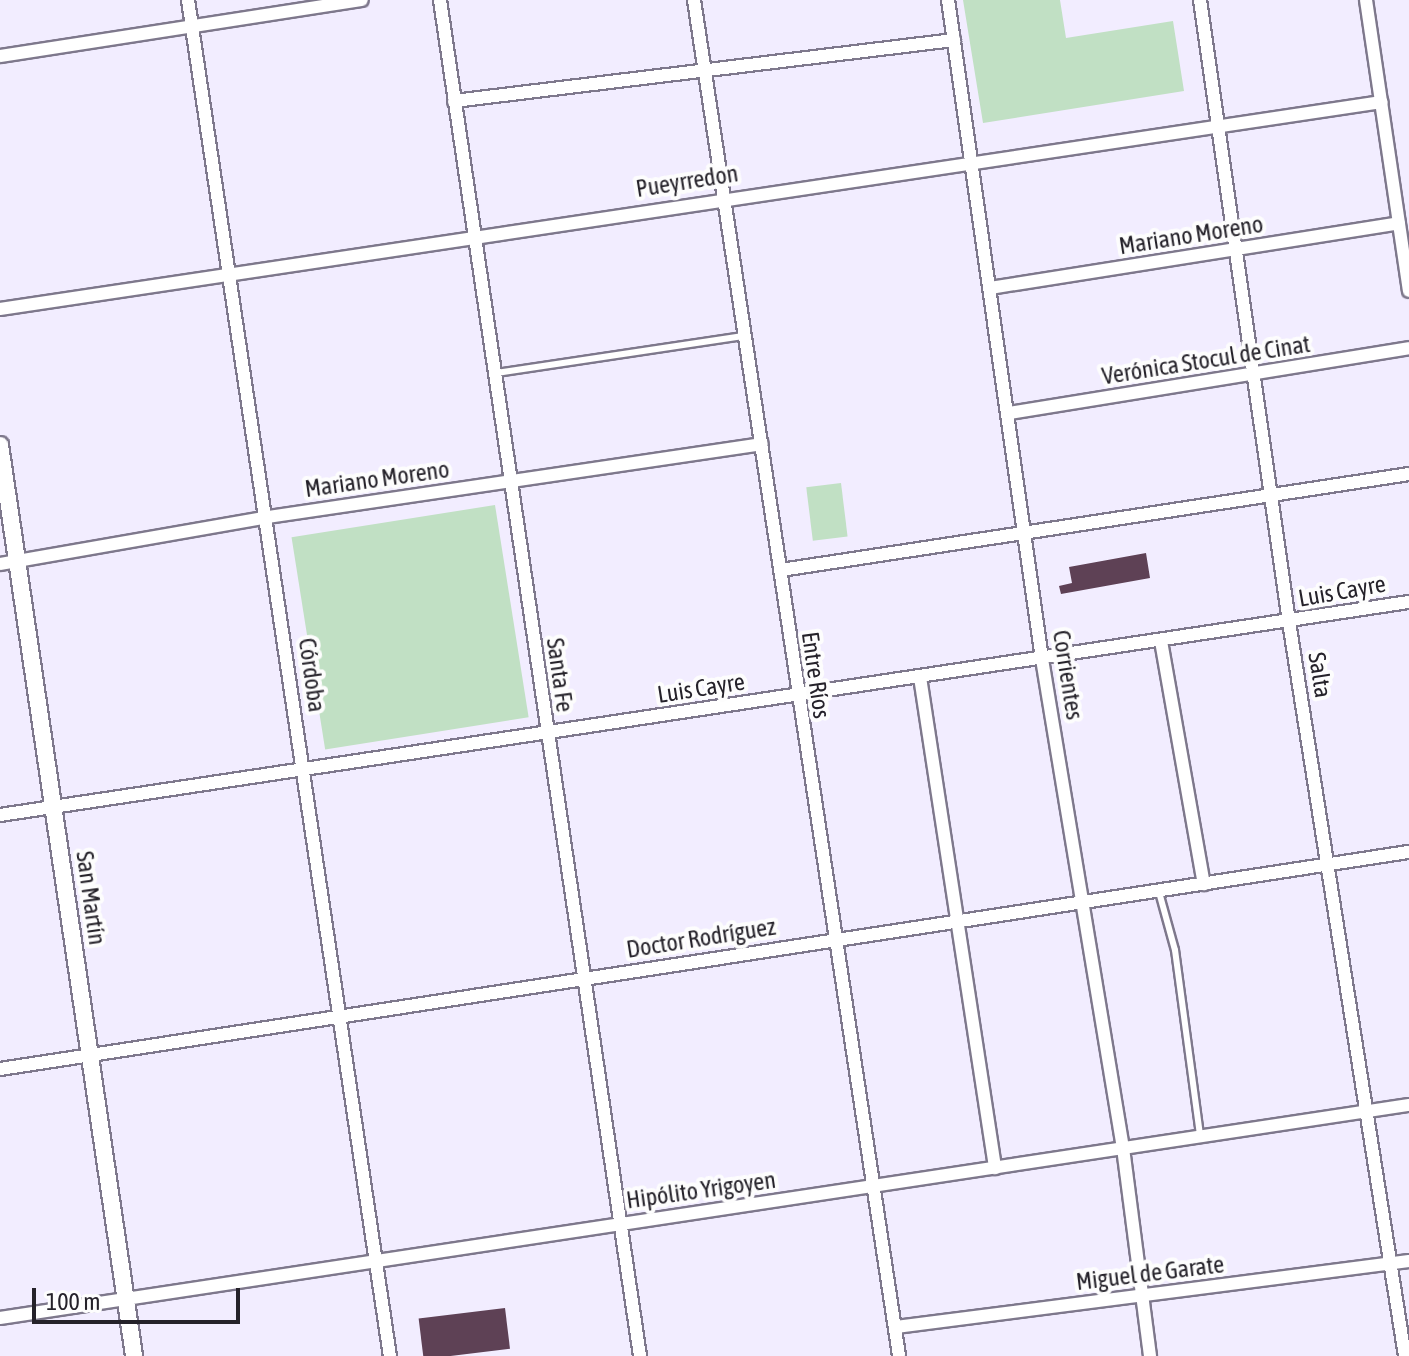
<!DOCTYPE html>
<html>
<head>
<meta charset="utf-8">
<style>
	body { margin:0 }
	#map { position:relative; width:1409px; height:1356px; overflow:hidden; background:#f2edff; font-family:"Asap Condensed",sans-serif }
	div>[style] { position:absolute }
	.green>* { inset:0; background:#c1e0c4; transform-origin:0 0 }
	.building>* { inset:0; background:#5e4155; transform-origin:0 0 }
	.roads { filter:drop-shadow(2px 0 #7e788c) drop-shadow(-2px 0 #7e788c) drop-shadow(0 2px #7e788c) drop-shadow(0 -2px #7e788c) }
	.service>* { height:6px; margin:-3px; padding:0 3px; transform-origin:3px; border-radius:3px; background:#fff }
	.minor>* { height:12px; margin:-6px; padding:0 6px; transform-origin:6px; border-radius:6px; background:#fff }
	.tertiary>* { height:16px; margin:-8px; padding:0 8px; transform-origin:8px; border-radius:8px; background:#fff }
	span { translate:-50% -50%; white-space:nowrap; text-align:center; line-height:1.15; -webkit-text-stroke:8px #fdfdfd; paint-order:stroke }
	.street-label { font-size:24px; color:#25222a }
	.scale { position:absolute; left:32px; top:1288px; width:208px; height:36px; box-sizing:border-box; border:4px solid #25222a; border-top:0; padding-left:10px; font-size:24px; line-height:28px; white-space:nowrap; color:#25222a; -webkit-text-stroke:6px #fdfdfd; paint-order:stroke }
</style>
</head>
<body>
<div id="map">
	<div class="green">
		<div style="clip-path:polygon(963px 0,1060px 0,1066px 38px,1173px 21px,1184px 91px,983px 123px)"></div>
		<div style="left:841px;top:483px;width:54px;height:35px;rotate:83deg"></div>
		<div style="left:495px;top:505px;width:215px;height:206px;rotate:81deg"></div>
	</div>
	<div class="building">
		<div style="clip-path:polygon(1146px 553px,1150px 578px,1061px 594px,1059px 586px,1072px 583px,1069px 567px)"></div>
		<div style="left:505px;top:1308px;width:41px;height:87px;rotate:83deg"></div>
	</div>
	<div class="roads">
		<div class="service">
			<div style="left:496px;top:373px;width:252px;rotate:-8.5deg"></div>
			<div style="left:1159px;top:892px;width:60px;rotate:74.6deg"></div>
			<div style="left:1175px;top:950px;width:188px;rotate:82.3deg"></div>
		</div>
		<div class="minor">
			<div style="left:188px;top:0;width:1371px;rotate:81.53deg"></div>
			<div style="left:440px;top:0;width:1371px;rotate:81.61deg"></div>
			<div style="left:694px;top:0;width:1371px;rotate:81.4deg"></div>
			<div style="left:948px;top:0;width:666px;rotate:81.88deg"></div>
			<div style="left:1042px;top:659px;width:496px;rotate:80.6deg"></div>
			<div style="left:1123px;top:1148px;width:210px;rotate:82.6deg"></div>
			<div style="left:1200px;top:0;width:628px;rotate:81.86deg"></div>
			<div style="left:1289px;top:622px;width:743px;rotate:81.02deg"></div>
			<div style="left:1366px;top:0;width:294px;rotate:81.6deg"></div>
			<div style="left:0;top:56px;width:366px;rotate:-8.8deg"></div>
			<div style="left:454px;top:101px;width:504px;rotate:-6.96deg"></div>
			<div style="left:990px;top:288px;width:414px;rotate:-9deg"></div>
			<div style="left:0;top:309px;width:1397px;rotate:-8.52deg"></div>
			<div style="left:1009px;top:413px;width:405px;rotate:-9.2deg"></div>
			<div style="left:0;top:564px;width:272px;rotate:-9.9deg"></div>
			<div style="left:268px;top:517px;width:499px;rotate:-8.4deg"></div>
			<div style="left:781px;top:570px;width:635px;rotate:-8.69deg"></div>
			<div style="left:1161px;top:641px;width:247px;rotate:80deg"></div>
			<div style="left:920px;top:677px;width:497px;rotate:81.3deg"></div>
			<div style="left:0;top:815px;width:1425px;rotate:-8.6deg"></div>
			<div style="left:0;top:1069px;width:1426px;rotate:-8.76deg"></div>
			<div style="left:0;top:1318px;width:1425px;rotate:-8.6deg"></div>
			<div style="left:896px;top:1327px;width:517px;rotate:-7.33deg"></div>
		</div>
		<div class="tertiary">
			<div style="left:0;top:445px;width:921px;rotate:81.63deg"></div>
		</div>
	</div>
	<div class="street-label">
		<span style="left:687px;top:181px;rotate:-9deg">Pueyrredon</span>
		<span style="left:1191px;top:235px;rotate:-9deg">Mariano Moreno</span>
		<span style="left:1206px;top:360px;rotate:-9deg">Verónica Stocul de Cinat</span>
		<span style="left:377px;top:479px;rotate:-8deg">Mariano Moreno</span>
		<span style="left:1342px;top:591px;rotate:-10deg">Luis Cayre</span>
		<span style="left:312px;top:675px;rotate:82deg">Córdoba</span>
		<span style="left:560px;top:675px;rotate:82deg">Santa Fe</span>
		<span style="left:816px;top:675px;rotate:82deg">Entre Ríos</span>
		<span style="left:1068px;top:675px;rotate:81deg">Corrientes</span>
		<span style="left:1320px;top:675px;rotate:81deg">Salta</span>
		<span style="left:701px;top:688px;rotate:-9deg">Luis Cayre</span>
		<span style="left:91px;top:898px;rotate:82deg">San Martín</span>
		<span style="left:701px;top:938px;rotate:-9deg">Doctor Rodríguez</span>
		<span style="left:701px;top:1190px;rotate:-8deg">Hipólito Yrigoyen</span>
		<span style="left:1150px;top:1273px;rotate:-7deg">Miguel de Garate</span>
	</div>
	<div class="scale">100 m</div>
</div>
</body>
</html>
